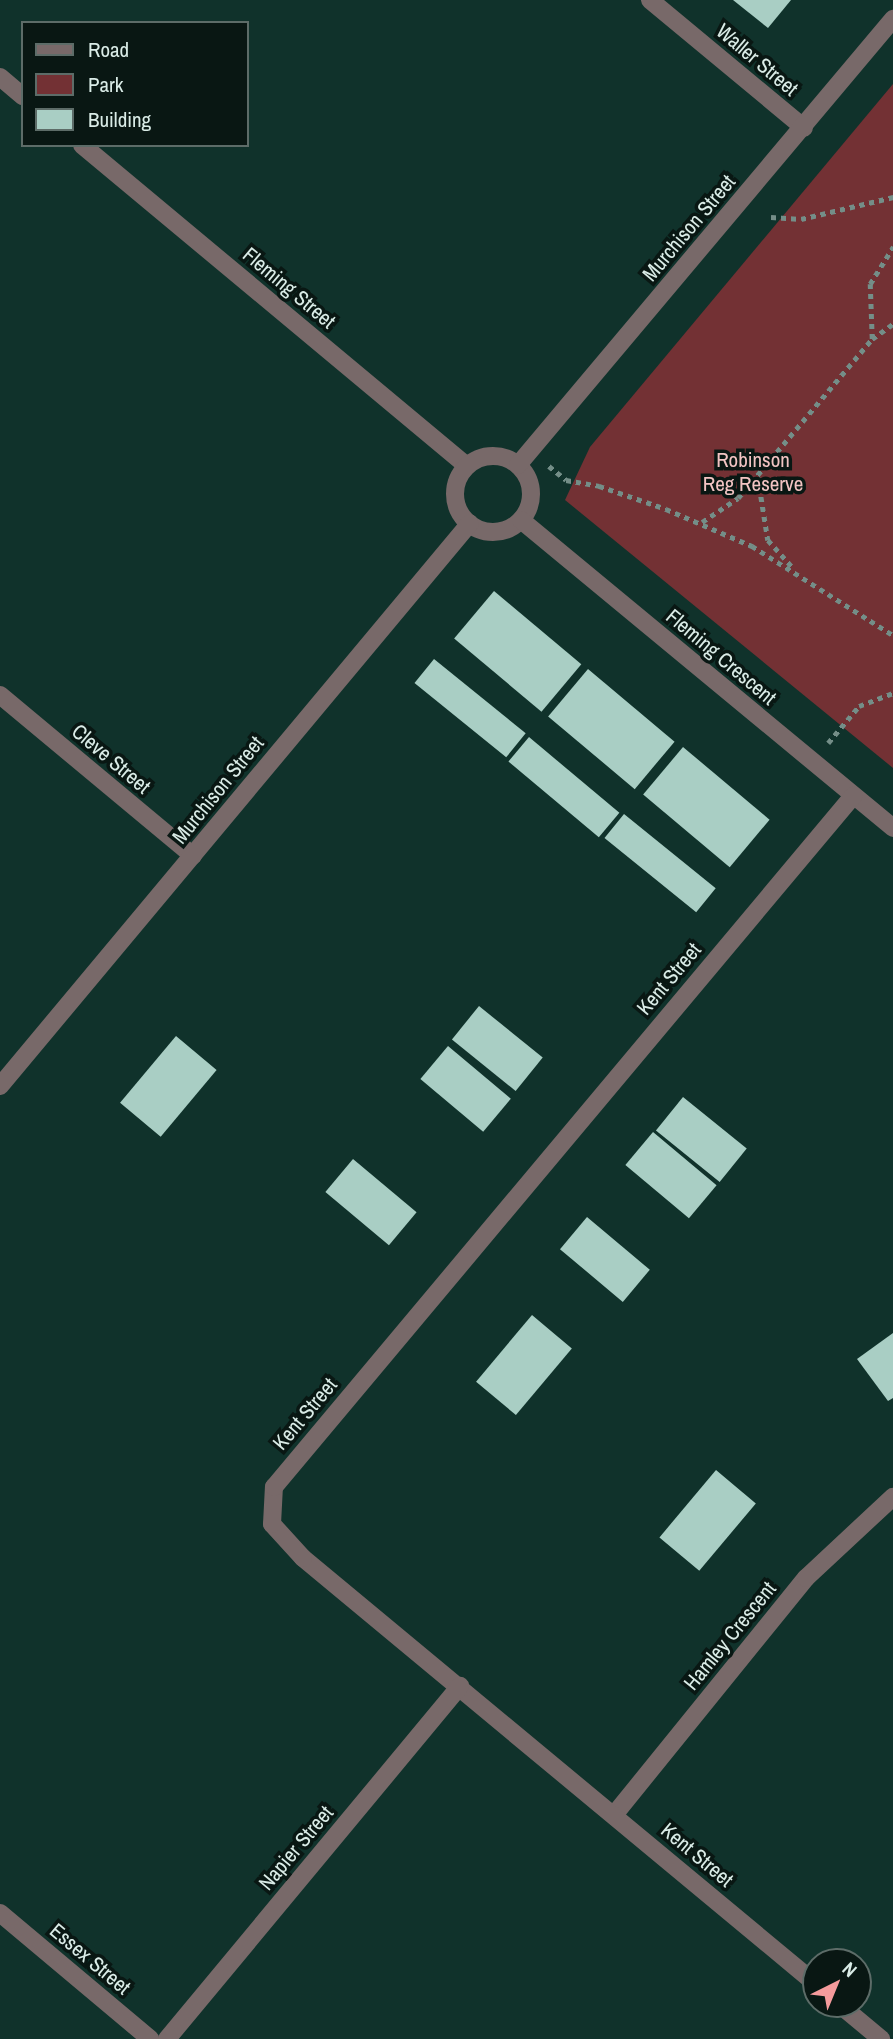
<!DOCTYPE html>
<html>
<head>
<meta charset="utf-8">
<style>
	body { margin:0 }
	#map { position:relative; width:893px; height:2039px; overflow:hidden; background:#10322b; font-family:"Archivo Narrow",sans-serif }
	div>[style] { position:absolute }
	.green>* { inset:0; background:#733134 }
	.building>* { inset:0; background:#a9cec4; transform-origin:0 0 }
	.path>* { height:4.5px; margin-top:-2.25px; transform-origin:0; background:repeating-linear-gradient(90deg,#748e88 0 5px,transparent 0 10px) }
	.street>* { height:18px; margin:-9px; padding:0 9px; transform-origin:9px; border-radius:9px; background:#786969 }
	.street>.ring { margin:-9px; padding:0; box-sizing:content-box; background:none; border:18px solid #786969; border-radius:50% }
	span { translate:-50% -50%; white-space:nowrap; text-align:center; line-height:1.15; -webkit-text-stroke:7px #091713; paint-order:stroke }
	.street-label { font-size:21px; color:#daece7 }
	.park-label { font-size:21px; color:#f2c4c3 }
	.legend { position:absolute; left:21px; top:21px; width:228px; height:126px; box-sizing:border-box; background:#091713; border:2px solid #5d6c68; margin:0; padding:9px 12px; list-style:none; font-size:21px; color:#daece7 }
	.legend li { display:flex; align-items:center; gap:14px; height:35px }
	.legend b { width:35px; border:2px solid #5d6c68 }
	.north { position:absolute; left:802px; top:1948px; width:70px; height:70px; box-sizing:border-box; background:#091713; border:2px solid #5d6c68; border-radius:50%; rotate:43deg; font-size:19px; font-weight:700; line-height:28px; text-align:center; color:#daece7 }
	.north::after { content:''; display:block; margin:auto; width:24px; height:32px; background:#f59b9c; clip-path:polygon(50% 0,100% 100%,50% 72%,0 100%) }
</style>
</head>
<body>
<div id="map">
	<div class="green">
		<div style="clip-path:polygon(893px 84px,893px 768px,565px 500px,590px 447px)"></div>
	</div>
	<div class="building">
		<div style="clip-path:polygon(733px 0,791px 0,768px 28px)"></div>
		<div style="left:494px;top:591px;width:114px;height:62px;rotate:40deg"></div>
		<div style="left:434px;top:659px;width:118px;height:31px;rotate:39deg"></div>
		<div style="left:588px;top:669px;width:113px;height:62px;rotate:40deg"></div>
		<div style="left:529px;top:737px;width:118px;height:32px;rotate:40deg"></div>
		<div style="left:683px;top:747px;width:113px;height:62px;rotate:40deg"></div>
		<div style="left:624px;top:814px;width:118px;height:31px;rotate:39deg"></div>
		<div style="left:479px;top:1006px;width:82px;height:43px;rotate:39deg"></div>
		<div style="left:176px;top:1036px;width:53px;height:87px;rotate:40deg"></div>
		<div style="left:448px;top:1046px;width:82px;height:43px;rotate:40deg"></div>
		<div style="left:683px;top:1097px;width:82px;height:43px;rotate:39deg"></div>
		<div style="left:653px;top:1132px;width:83px;height:43px;rotate:40deg"></div>
		<div style="left:353px;top:1159px;width:83px;height:43px;rotate:40deg"></div>
		<div style="left:587px;top:1217px;width:82px;height:42px;rotate:40deg"></div>
		<div style="left:532px;top:1315px;width:52px;height:87px;rotate:40deg"></div>
		<div style="clip-path:polygon(893px 1333px,893px 1398px,888px 1401px,857px 1359px)"></div>
		<div style="left:716px;top:1470px;width:52px;height:88px;rotate:40deg"></div>
	</div>
	<div class="path">
		<div style="left:771px;top:217px;width:30px;rotate:4deg"></div>
		<div style="left:801px;top:219px;width:95px;rotate:-13.4deg"></div>
		<div style="left:872px;top:339px;width:55px;rotate:-92.1deg"></div>
		<div style="left:870px;top:284px;width:44px;rotate:-58.1deg"></div>
		<div style="left:549px;top:466px;width:22px;rotate:39deg"></div>
		<div style="left:566px;top:480px;width:34px;rotate:10deg"></div>
		<div style="left:599px;top:486px;width:71px;rotate:18.9deg"></div>
		<div style="left:666px;top:509px;width:94px;rotate:23.3deg"></div>
		<div style="left:752px;top:546px;width:167px;rotate:32.3deg"></div>
		<div style="left:758px;top:477px;width:64px;rotate:81deg"></div>
		<div style="left:768px;top:540px;width:36px;rotate:48deg"></div>
		<div style="left:702px;top:522px;width:43px;rotate:-33.7deg"></div>
		<div style="left:738px;top:498px;width:208px;rotate:-49.9deg"></div>
		<div style="left:872px;top:339px;width:26px;rotate:-36deg"></div>
		<div style="left:828px;top:743px;width:48px;rotate:-50deg"></div>
		<div style="left:859px;top:706px;width:36px;rotate:-21deg"></div>
	</div>
	<div class="street">
		<div style="left:650px;top:0;width:200px;rotate:39.7deg"></div>
		<div style="left:0;top:77px;width:30px;rotate:40deg"></div>
		<div style="left:82px;top:145px;width:501px;rotate:39.82deg"></div>
		<div class="ring" style="left:455px;top:456px;width:58px;height:58px"></div>
		<div style="left:518px;top:465px;width:583px;rotate:-49.94deg"></div>
		<div style="left:521px;top:520px;width:483px;rotate:39.6deg"></div>
		<div style="left:0;top:695px;width:251px;rotate:39.8deg"></div>
		<div style="left:0;top:1086px;width:733px;rotate:-50.14deg"></div>
		<div style="left:614px;top:1815px;width:305px;rotate:-51deg"></div>
		<div style="left:806px;top:1578px;width:119px;rotate:-43deg"></div>
		<div style="left:0;top:1913px;width:196px;rotate:40deg"></div>
		<div style="left:816px;top:1984px;width:667px;rotate:-140.29deg"></div>
		<div style="left:303px;top:1558px;width:46px;rotate:-132.4deg"></div>
		<div style="left:272px;top:1524px;width:37px;rotate:-87deg"></div>
		<div style="left:274px;top:1487px;width:902px;rotate:-50.04deg"></div>
		<div style="left:839px;top:2004px;width:55px;rotate:39.8deg"></div>
		<div style="left:167px;top:2039px;width:459px;rotate:-50.3deg"></div>
	</div>
	<div class="street-label">
		<span style="left:757px;top:60px;rotate:40deg">Waller Street</span>
		<span style="left:689px;top:228px;rotate:-50deg">Murchison Street</span>
		<span style="left:289px;top:288px;rotate:40deg">Fleming Street</span>
		<span style="left:721px;top:657px;rotate:40deg">Fleming Crescent</span>
		<span style="left:111px;top:759px;rotate:40deg">Cleve Street</span>
		<span style="left:218px;top:790px;rotate:-51deg">Murchison Street</span>
		<span style="left:669px;top:979px;rotate:-50deg">Kent Street</span>
		<span style="left:305px;top:1414px;rotate:-50deg">Kent Street</span>
		<span style="left:730px;top:1636px;rotate:-51deg">Hamley Crescent</span>
		<span style="left:296px;top:1848px;rotate:-50deg">Napier Street</span>
		<span style="left:697px;top:1855px;rotate:40deg">Kent Street</span>
		<span style="left:90px;top:1959px;rotate:40deg">Essex Street</span>
	</div>
	<div class="park-label">
		<span style="left:753px;top:472px">Robinson<br>Reg Reserve</span>
	</div>
	<ul class="legend">
	<li><b style="height:9px;background:#786969"></b>Road</li>
	<li><b style="height:19px;background:#733134"></b>Park</li>
	<li><b style="height:19px;background:#a9cec4"></b>Building</li>
	</ul>
	<div class="north">N</div>
</div>
</body>
</html>
